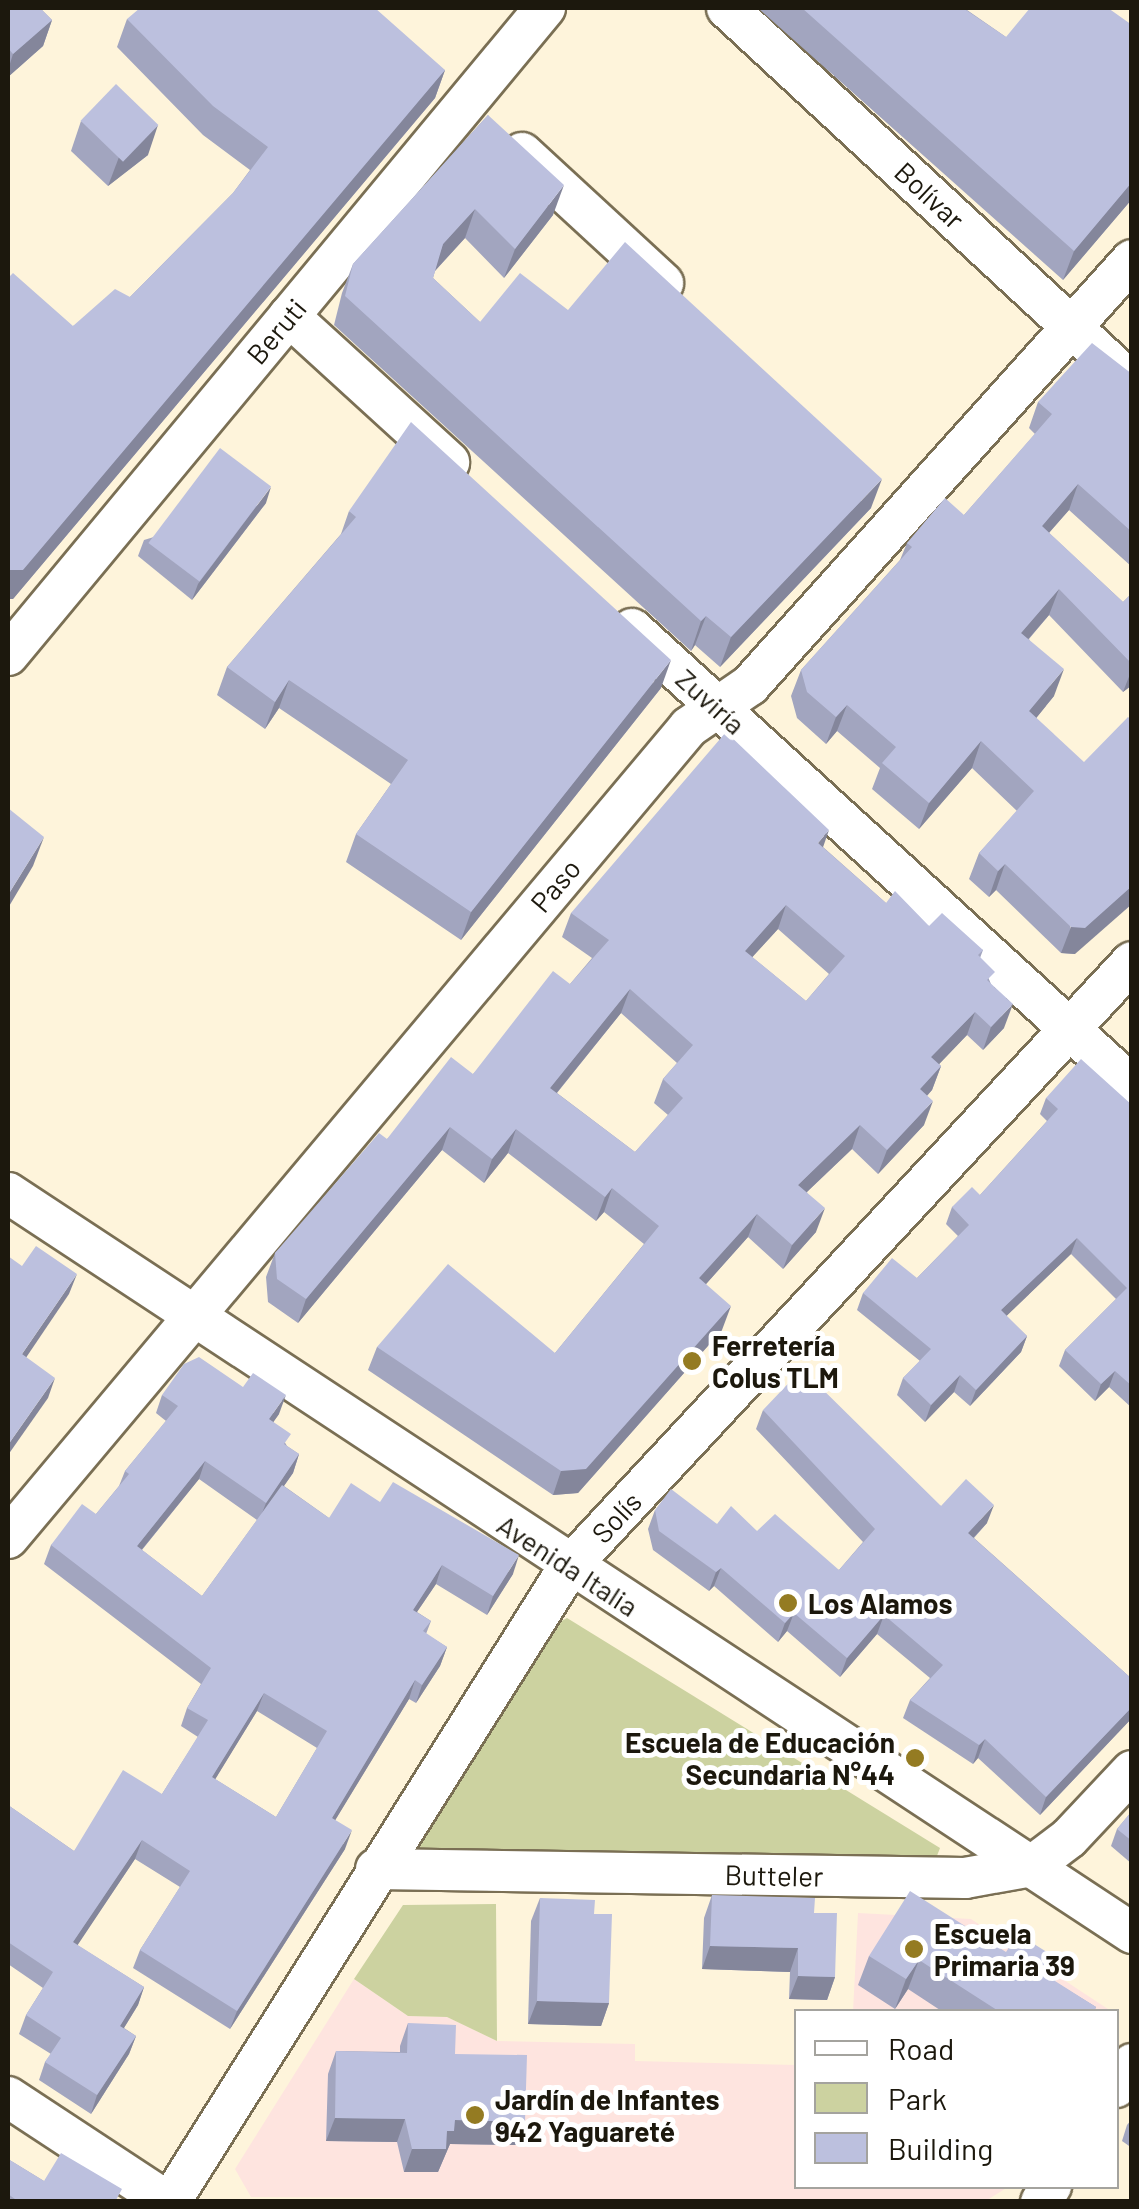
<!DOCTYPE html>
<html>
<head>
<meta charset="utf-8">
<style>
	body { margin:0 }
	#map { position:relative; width:1139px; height:2209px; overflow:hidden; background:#fef4db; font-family:Barlow,sans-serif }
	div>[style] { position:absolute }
	.education>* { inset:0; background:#fee4df }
	.green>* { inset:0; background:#ccd2a0 }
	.roads { filter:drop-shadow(2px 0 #7a6f54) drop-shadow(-2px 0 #7a6f54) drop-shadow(0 2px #7a6f54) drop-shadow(0 -2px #7a6f54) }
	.minor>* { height:40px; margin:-20px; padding:0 20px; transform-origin:20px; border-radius:20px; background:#fff }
	.wall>* { inset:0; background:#a2a5bf }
	.shaded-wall>* { inset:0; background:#84869b }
	.building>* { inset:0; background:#bcc0de; transform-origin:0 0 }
	.dots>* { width:28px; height:28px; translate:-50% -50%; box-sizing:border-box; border:5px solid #fff; border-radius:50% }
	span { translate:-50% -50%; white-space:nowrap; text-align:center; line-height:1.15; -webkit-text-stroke:10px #fff; paint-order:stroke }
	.street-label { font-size:28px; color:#1c180d }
	.poi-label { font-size:28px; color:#1c180d; font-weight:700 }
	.left { translate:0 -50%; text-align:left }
	.right { translate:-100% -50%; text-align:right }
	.frame { position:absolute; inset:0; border:10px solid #1c180d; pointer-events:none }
	.legend { position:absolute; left:794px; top:2009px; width:325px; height:180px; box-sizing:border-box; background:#fff; border:2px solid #a4a39e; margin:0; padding:12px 18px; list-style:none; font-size:30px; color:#1c180d }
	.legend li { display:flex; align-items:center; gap:20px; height:50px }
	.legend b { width:50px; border:2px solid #a4a39e }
</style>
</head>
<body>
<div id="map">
	<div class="education">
		<div style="clip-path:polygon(858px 1913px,971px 1919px,1111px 2011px,853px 2012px)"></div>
		<div style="clip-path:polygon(354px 1979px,408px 2016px,447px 2017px,497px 2041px,635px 2044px,635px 2061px,796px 2065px,796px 2186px,1008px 2187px,984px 2202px,251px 2197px,235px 2169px)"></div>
	</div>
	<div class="green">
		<div style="clip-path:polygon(567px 1618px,940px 1848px,935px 1861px,422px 1853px,416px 1838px,556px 1624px)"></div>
		<div style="clip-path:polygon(496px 1904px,497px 2041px,447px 2017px,408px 2016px,354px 1979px,403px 1905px)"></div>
	</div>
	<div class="roads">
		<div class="minor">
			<div style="left:727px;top:8px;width:552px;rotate:42.8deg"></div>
			<div style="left:522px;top:153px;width:192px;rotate:42.7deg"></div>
			<div style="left:289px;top:316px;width:217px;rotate:42.4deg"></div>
			<div style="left:632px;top:629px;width:677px;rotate:42.43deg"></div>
			<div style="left:8px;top:655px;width:841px;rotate:-50.31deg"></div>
			<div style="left:8px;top:1193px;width:1346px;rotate:33.36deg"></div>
			<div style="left:8px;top:1538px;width:1059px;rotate:-49.98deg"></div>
			<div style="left:689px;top:727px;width:74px;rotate:-34.5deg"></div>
			<div style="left:750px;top:685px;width:571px;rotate:-48.05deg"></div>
			<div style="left:376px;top:1869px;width:589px;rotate:0.88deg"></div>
			<div style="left:965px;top:1878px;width:68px;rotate:-10.2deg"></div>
			<div style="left:1032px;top:1866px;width:46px;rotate:-37.1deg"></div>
			<div style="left:1069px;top:1838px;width:92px;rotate:-46.8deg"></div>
			<div style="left:1116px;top:2087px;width:28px;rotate:-55deg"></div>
			<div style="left:8px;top:2097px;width:191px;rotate:33.3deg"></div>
			<div style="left:170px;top:2202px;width:750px;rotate:-57.86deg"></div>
			<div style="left:569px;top:1567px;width:826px;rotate:-47.06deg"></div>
			<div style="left:1041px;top:2202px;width:19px;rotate:-58deg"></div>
		</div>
	</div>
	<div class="wall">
		<div style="clip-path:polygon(8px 8px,41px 9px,52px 20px,43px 46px,8px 77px)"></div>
		<div style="clip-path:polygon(758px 8px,969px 8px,967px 10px,1006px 37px,1132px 25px,1132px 199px,1063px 280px)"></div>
		<div style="clip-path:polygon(127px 19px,445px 70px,435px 98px,13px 599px,73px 326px,130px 297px,233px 193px,250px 170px,203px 135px,117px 47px)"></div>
		<div style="clip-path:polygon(488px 115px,553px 215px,504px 278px,465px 238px,435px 271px,433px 278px,480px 322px,568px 310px,871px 508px,720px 667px,695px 645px,691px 651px,334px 325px,342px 293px,353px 264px)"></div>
		<div style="clip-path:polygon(81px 121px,148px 155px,108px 186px,71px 151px)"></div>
		<div style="clip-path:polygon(1132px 374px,1132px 567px,1069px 510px,1049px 533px,1123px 602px,1132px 593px,1132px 685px,1123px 692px,1049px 615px,1029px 639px,1054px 696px,1036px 718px,1075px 954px,1061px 953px,996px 890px,989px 897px,969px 879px,979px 853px,1017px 811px,972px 768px,919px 829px,872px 789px,880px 768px,837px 731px,826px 744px,797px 718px,791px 696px,801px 670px,900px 560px,907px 543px,964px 515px,1035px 434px,1029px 428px,1038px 402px)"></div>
		<div style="clip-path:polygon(266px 503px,192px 600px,138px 556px,144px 540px)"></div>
		<div style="clip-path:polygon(349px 511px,661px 688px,461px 940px,346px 862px,356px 834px,391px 784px,279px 708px,265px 729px,217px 695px,227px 667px,341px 534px)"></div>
		<div style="clip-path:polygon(evenodd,823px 847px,886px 903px,929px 926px,983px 950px,980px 958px,991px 984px,1004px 1028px,983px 1050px,967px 1035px,939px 1064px,941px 1066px,932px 1090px,927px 1096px,924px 1125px,878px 1174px,852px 1149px,807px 1192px,816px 1232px,783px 1269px,748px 1237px,706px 1284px,722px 1330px,578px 1493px,553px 1495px,368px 1370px,377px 1347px,555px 1353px,644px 1244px,604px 1212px,596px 1221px,508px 1153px,484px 1183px,442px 1150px,298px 1323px,268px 1302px,266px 1277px,275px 1253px,387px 1139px,473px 1074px,570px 984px,592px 958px,562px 937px,571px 913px,823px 847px,778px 929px,829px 974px,806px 1001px,752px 957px,778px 929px,823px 847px,621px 1013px,677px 1063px,663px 1079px,654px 1103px,668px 1115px,635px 1152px,557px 1093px,621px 1013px)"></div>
		<div style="clip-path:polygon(1046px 1098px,1132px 1105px,1132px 1408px,1109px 1387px,1095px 1401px,1059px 1366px,1065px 1350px,1116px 1299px,1071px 1254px,1006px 1316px,1027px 1336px,1021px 1352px,970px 1406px,954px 1392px,925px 1422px,897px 1395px,903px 1378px,920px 1361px,857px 1310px,863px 1293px,917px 1278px,958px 1236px,946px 1224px,952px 1207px,980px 1195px,1047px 1121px,1040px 1114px)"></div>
		<div style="clip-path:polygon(evenodd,162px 1395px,279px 1414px,273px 1422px,287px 1446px,299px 1454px,293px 1473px,284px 1486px,329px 1518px,380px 1502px,513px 1574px,487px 1615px,436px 1584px,417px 1612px,431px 1621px,426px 1634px,447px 1647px,440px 1666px,416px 1703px,409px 1699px,335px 1820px,345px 1849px,230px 2029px,133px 1968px,140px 1950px,180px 1887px,135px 1859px,77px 1945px,144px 1987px,138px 2005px,124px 2028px,136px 2036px,129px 2054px,91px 2114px,39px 2080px,45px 2062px,51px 2054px,19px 2034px,26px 2015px,43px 1988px,8px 1964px,8px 1805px,74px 1851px,162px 1794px,198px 1737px,181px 1726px,187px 1708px,201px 1684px,44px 1564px,51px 1545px,96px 1514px,119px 1486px,125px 1471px,166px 1421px,156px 1413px,162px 1395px,199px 1479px,257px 1520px,202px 1596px,142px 1550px,199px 1479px,162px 1395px,257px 1711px,317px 1748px,276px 1817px,215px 1779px,257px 1711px)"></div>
		<div style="clip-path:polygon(763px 1410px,941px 1506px,987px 1523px,974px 1538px,1132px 1679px,1132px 1718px,1040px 1815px,978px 1758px,973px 1764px,903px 1718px,910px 1700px,930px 1678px,877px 1634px,840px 1677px,787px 1631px,778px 1642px,714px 1586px,709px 1591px,653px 1550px,648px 1529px,655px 1510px,717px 1524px,757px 1531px,839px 1570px,863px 1542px,756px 1429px)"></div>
		<div style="clip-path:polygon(1132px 1811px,1132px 1864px,1111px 1846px,1117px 1829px)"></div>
		<div style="clip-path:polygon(712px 1895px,814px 1913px,835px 1977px,827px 2000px,789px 1999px,790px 1972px,702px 1969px,704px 1918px)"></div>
		<div style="clip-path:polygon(540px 1898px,594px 1914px,609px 2003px,601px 2026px,528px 2024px,531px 1921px)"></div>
		<div style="clip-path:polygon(1006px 1952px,1096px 2007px,1094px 2012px,943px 2012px,908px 1989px,895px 2009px,858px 1985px,869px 1956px)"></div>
		<div style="clip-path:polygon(408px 2023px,455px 2054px,516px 2145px,450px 2144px,438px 2172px,404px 2172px,397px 2142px,326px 2141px,328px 2074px,336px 2051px,400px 2052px,400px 2046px)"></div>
		<div style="clip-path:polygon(1132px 2119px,1132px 2148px,1122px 2141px,1127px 2125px)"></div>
		<div style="clip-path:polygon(8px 2159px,44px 2181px,117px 2202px,8px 2202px)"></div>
	</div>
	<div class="shaded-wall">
		<div style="clip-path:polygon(52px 20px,43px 46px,8px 77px,8px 70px,13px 54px)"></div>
		<div style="clip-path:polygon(445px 70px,435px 98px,13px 599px,8px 599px,8px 570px)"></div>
		<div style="clip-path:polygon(158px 125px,148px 155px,108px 186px,119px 157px)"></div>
		<div style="clip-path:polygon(1132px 182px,1132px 199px,1063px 280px,1074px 251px)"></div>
		<div style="clip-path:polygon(564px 185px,553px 215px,504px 278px,515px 249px)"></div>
		<div style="clip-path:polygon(475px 209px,465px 238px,432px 274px,443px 244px)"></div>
		<div style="clip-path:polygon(882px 479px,871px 508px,720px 667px,731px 637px)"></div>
		<div style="clip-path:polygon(1078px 484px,1069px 510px,1032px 552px,1042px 526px)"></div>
		<div style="clip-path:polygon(271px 487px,266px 503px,192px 600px,198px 584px)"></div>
		<div style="clip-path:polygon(1059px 589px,1049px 615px,1011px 659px,1021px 633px)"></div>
		<div style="clip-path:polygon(706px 616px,695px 645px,691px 651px,701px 621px)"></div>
		<div style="clip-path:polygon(671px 660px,661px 688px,461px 940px,471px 912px)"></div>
		<div style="clip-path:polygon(1064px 669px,1054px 696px,1020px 738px,1029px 711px)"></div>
		<div style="clip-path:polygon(1132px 669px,1132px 685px,1123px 692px)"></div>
		<div style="clip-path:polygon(289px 680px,279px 708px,265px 729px,275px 702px)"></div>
		<div style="clip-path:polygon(847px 705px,837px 731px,826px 744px,836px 717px)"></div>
		<div style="clip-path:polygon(981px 741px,972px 768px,919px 829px,929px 803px)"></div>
		<div style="clip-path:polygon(829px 830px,821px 853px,818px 843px)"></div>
		<div style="clip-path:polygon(44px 837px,33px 866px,8px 908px,8px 895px)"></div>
		<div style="clip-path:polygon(1005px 864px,996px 890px,989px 897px,998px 871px)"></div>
		<div style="clip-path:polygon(1132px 886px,1132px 904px,1075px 954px,1061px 953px,1071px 927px)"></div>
		<div style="clip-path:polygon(786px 905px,778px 929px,736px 975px,745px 951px)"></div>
		<div style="clip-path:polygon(630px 989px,621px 1013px,542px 1111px,550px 1088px)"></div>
		<div style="clip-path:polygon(1013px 1004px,1004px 1028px,983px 1050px,991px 1027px)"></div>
		<div style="clip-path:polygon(975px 1012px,967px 1035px,923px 1081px,931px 1057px)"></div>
		<div style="clip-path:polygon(941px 1066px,932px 1090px,911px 1113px,920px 1089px)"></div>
		<div style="clip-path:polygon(933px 1101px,924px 1125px,878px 1174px,887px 1150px)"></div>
		<div style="clip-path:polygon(860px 1125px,852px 1149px,790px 1208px,798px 1185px)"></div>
		<div style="clip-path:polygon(450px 1127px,442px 1150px,298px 1323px,306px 1299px)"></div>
		<div style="clip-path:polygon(516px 1129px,508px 1153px,484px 1183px,492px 1159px)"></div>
		<div style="clip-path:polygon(612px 1188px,604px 1212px,596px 1221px,605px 1197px)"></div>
		<div style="clip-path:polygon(825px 1208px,816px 1232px,783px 1269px,792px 1245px)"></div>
		<div style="clip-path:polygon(757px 1214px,748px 1237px,690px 1302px,699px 1278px)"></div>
		<div style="clip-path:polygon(1077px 1238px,1071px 1254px,995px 1327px,1001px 1310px)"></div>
		<div style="clip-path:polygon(77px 1274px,69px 1294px,15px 1374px,22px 1354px)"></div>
		<div style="clip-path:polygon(731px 1306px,722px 1330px,578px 1493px,553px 1495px,561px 1471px)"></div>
		<div style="clip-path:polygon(1027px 1336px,1021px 1352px,970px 1406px,976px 1390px)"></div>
		<div style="clip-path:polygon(1115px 1371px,1109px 1387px,1095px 1401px,1101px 1384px)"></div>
		<div style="clip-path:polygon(960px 1375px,954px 1392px,925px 1422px,931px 1405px)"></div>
		<div style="clip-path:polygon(55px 1378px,48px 1398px,8px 1455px,10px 1442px)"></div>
		<div style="clip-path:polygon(286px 1395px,279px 1414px,263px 1437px,269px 1419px)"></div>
		<div style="clip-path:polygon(299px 1454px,293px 1473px,259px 1521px,266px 1503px)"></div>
		<div style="clip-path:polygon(205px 1461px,199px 1479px,130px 1564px,137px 1546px)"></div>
		<div style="clip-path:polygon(994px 1505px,987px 1523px,961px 1551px,968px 1533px)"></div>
		<div style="clip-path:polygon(519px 1555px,513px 1574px,487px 1615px,493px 1596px)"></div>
		<div style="clip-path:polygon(442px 1565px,436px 1584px,406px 1628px,413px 1610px)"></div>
		<div style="clip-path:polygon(721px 1568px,714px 1586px,709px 1591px,716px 1572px)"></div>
		<div style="clip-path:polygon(794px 1613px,787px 1631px,778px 1642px,785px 1623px)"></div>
		<div style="clip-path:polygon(884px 1615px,877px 1634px,840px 1677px,847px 1658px)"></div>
		<div style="clip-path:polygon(447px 1647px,440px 1666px,416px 1703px,422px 1685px)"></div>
		<div style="clip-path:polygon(415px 1680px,409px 1699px,325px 1837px,332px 1818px)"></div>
		<div style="clip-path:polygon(264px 1693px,257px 1711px,205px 1796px,212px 1777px)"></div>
		<div style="clip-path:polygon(1132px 1707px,1132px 1718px,1040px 1815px,1046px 1797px)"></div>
		<div style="clip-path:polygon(985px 1739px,978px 1758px,973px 1764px,979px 1745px)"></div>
		<div style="clip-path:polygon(352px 1830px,345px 1849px,230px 2029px,237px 2011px)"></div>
		<div style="clip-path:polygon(142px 1840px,135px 1859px,67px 1961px,73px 1942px)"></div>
		<div style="clip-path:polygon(710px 1946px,798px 1948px,790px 1972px,702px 1969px)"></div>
		<div style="clip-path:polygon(919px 1960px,908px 1989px,895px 2009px,906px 1979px)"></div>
		<div style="clip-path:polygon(798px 1976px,835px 1977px,827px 2000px,789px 1999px)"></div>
		<div style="clip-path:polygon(144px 1987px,138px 2005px,114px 2044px,120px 2026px)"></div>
		<div style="clip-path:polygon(537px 2001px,609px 2003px,601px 2026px,528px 2024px)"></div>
		<div style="clip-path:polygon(136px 2036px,129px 2054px,91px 2114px,97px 2095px)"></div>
		<div style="clip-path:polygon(335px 2118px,405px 2119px,397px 2142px,326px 2141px)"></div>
		<div style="clip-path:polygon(455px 2120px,525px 2122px,516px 2145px,450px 2144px,438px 2172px,404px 2172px,412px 2149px,447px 2131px)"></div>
	</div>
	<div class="building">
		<div style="clip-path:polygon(8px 8px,40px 8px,52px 20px,13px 54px,8px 48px)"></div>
		<div style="clip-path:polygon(140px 8px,375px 8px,445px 70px,23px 570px,8px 570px,8px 278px,13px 273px,73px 326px,115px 289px,130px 297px,233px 193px,268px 147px,213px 106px,127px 19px)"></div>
		<div style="clip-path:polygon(802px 8px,963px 8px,1006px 37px,1030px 8px,1108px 8px,1132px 25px,1132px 182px,1074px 251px)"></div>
		<div style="left:116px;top:84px;width:59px;height:51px;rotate:44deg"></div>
		<div style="clip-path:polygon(488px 115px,564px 185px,515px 249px,475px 209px,443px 244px,433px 278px,480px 322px,520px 273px,568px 310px,625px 242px,882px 479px,731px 637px,706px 616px,701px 621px,345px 296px,353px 264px)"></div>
		<div style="clip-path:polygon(1092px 343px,1132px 374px,1132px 532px,1078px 484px,1042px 526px,1123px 602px,1132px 593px,1132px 664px,1059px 589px,1021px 633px,1064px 669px,1029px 711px,1084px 762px,1128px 717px,1132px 720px,1132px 886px,1085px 928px,1071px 927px,1005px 864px,998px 871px,979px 853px,1034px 791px,981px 741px,929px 803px,882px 763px,896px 747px,847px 705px,836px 717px,807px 692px,801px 670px,912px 547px,907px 543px,945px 498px,964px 515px,1052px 414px,1038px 402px)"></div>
		<div style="clip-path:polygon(411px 422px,671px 660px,471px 912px,356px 834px,408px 760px,289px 680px,275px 702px,227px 667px,356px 517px,349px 511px)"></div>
		<div style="left:220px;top:448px;width:64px;height:119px;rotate:37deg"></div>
		<div style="clip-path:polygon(evenodd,726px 732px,829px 830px,818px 843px,886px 903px,895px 891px,929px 926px,942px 913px,983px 950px,978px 955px,995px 972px,987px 980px,1013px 1004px,991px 1027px,975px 1012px,931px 1057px,941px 1066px,920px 1089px,933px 1101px,887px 1150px,860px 1125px,798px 1185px,825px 1208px,792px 1245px,757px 1214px,699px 1278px,731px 1306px,586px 1469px,561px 1471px,377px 1347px,448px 1264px,555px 1353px,659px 1226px,612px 1188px,605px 1197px,516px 1129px,492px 1159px,450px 1127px,306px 1299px,277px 1279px,275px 1253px,379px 1133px,387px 1139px,451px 1057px,473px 1074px,553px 971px,570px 984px,609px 940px,571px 913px,726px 732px,786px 905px,845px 956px,806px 1001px,745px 951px,786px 905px,726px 732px,630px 989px,693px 1045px,663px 1079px,683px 1098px,635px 1152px,550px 1088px,630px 989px)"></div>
		<div style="clip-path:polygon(8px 808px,44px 837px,8px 895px)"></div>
		<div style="clip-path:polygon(1081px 1059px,1132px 1105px,1132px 1386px,1115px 1371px,1101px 1384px,1065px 1350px,1127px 1288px,1077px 1238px,1001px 1310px,1027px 1336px,976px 1390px,960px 1375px,931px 1405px,903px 1378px,931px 1349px,863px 1293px,892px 1258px,917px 1278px,969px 1225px,952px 1207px,972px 1187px,980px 1195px,1058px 1109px,1046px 1098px)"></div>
		<div style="clip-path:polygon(36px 1246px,77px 1274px,22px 1354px,55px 1378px,10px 1442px,8px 1441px,8px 1256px,22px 1266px)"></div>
		<div style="clip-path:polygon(evenodd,199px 1357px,243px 1387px,253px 1373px,286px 1395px,269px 1419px,291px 1434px,284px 1444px,299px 1454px,266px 1503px,205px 1461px,137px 1546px,202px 1596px,282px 1485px,329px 1518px,351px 1483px,380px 1502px,393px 1482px,519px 1555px,493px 1596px,442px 1565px,413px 1610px,431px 1621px,423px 1631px,447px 1647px,422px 1685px,415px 1680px,332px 1818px,352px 1830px,237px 2011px,140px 1950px,190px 1871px,142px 1840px,73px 1942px,144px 1987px,120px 2026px,136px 2036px,97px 2095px,45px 2062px,61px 2038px,26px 2015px,53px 1972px,8px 1942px,8px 1805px,74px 1851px,123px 1770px,162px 1794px,208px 1720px,187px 1708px,211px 1668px,51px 1545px,82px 1504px,96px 1514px,129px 1474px,125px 1471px,178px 1406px,162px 1395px,184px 1364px,199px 1357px,264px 1693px,327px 1731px,276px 1817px,212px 1777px,264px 1693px)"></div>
		<div style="clip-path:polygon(802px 1369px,941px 1506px,966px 1479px,994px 1505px,968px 1533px,1132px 1679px,1132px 1707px,1046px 1797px,985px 1739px,979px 1745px,910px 1700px,943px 1665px,884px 1615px,847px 1658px,794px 1613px,785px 1623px,721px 1568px,716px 1572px,659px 1531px,655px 1510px,671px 1489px,717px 1524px,731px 1506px,757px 1531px,775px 1514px,839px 1570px,875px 1529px,763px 1410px)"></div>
		<div style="clip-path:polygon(1132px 1811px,1132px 1841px,1117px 1829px)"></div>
		<div style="clip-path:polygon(910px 1891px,1006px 1952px,1018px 1934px,1066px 1964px,1055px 1981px,1096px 2007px,1093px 2012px,1000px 2012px,919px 1960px,906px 1979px,869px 1956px)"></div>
		<div style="clip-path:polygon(712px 1895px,815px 1898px,814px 1913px,837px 1913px,835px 1977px,798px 1976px,798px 1948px,710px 1946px)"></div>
		<div style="clip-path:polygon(540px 1898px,595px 1900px,594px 1914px,612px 1914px,609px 2003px,537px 2001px)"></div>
		<div style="clip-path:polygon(408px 2023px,456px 2025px,455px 2054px,527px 2055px,525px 2122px,455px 2120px,454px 2131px,447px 2131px,446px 2149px,412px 2149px,405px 2119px,335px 2118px,336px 2051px,407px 2053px)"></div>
		<div style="clip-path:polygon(61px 2153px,122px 2189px,115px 2202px,19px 2202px,8px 2194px,8px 2159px,44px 2181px)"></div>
	</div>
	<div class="dots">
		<div style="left:692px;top:1361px;background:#947b22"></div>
		<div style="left:788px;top:1603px;background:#947b22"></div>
		<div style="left:915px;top:1758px;background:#947b22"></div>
		<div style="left:914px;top:1949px;background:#947b22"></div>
		<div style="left:475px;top:2115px;background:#947b22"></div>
	</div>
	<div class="street-label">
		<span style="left:930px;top:195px;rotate:43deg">Bolívar</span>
		<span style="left:276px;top:331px;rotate:-50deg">Beruti</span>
		<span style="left:711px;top:701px;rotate:42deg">Zuviría</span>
		<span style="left:555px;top:885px;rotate:-50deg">Paso</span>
		<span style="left:616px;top:1517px;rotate:-47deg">Solís</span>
		<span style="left:568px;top:1565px;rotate:33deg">Avenida Italia</span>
		<span style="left:774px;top:1875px;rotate:1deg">Butteler</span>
	</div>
	<div class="poi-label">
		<span class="left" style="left:712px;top:1361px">Ferretería<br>Colus TLM</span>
		<span class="left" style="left:808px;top:1603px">Los Alamos</span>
		<span class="right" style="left:895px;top:1758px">Escuela de Educación<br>Secundaria N°44</span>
		<span class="left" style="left:934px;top:1949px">Escuela<br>Primaria 39</span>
		<span class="left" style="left:495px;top:2115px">Jardín de Infantes<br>942 Yaguareté</span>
	</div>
	<div class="frame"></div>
	<ul class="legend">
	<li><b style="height:12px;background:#fff"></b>Road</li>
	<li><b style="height:28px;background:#ccd2a0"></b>Park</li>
	<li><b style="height:28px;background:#bcc0de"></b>Building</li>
	</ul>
</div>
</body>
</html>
